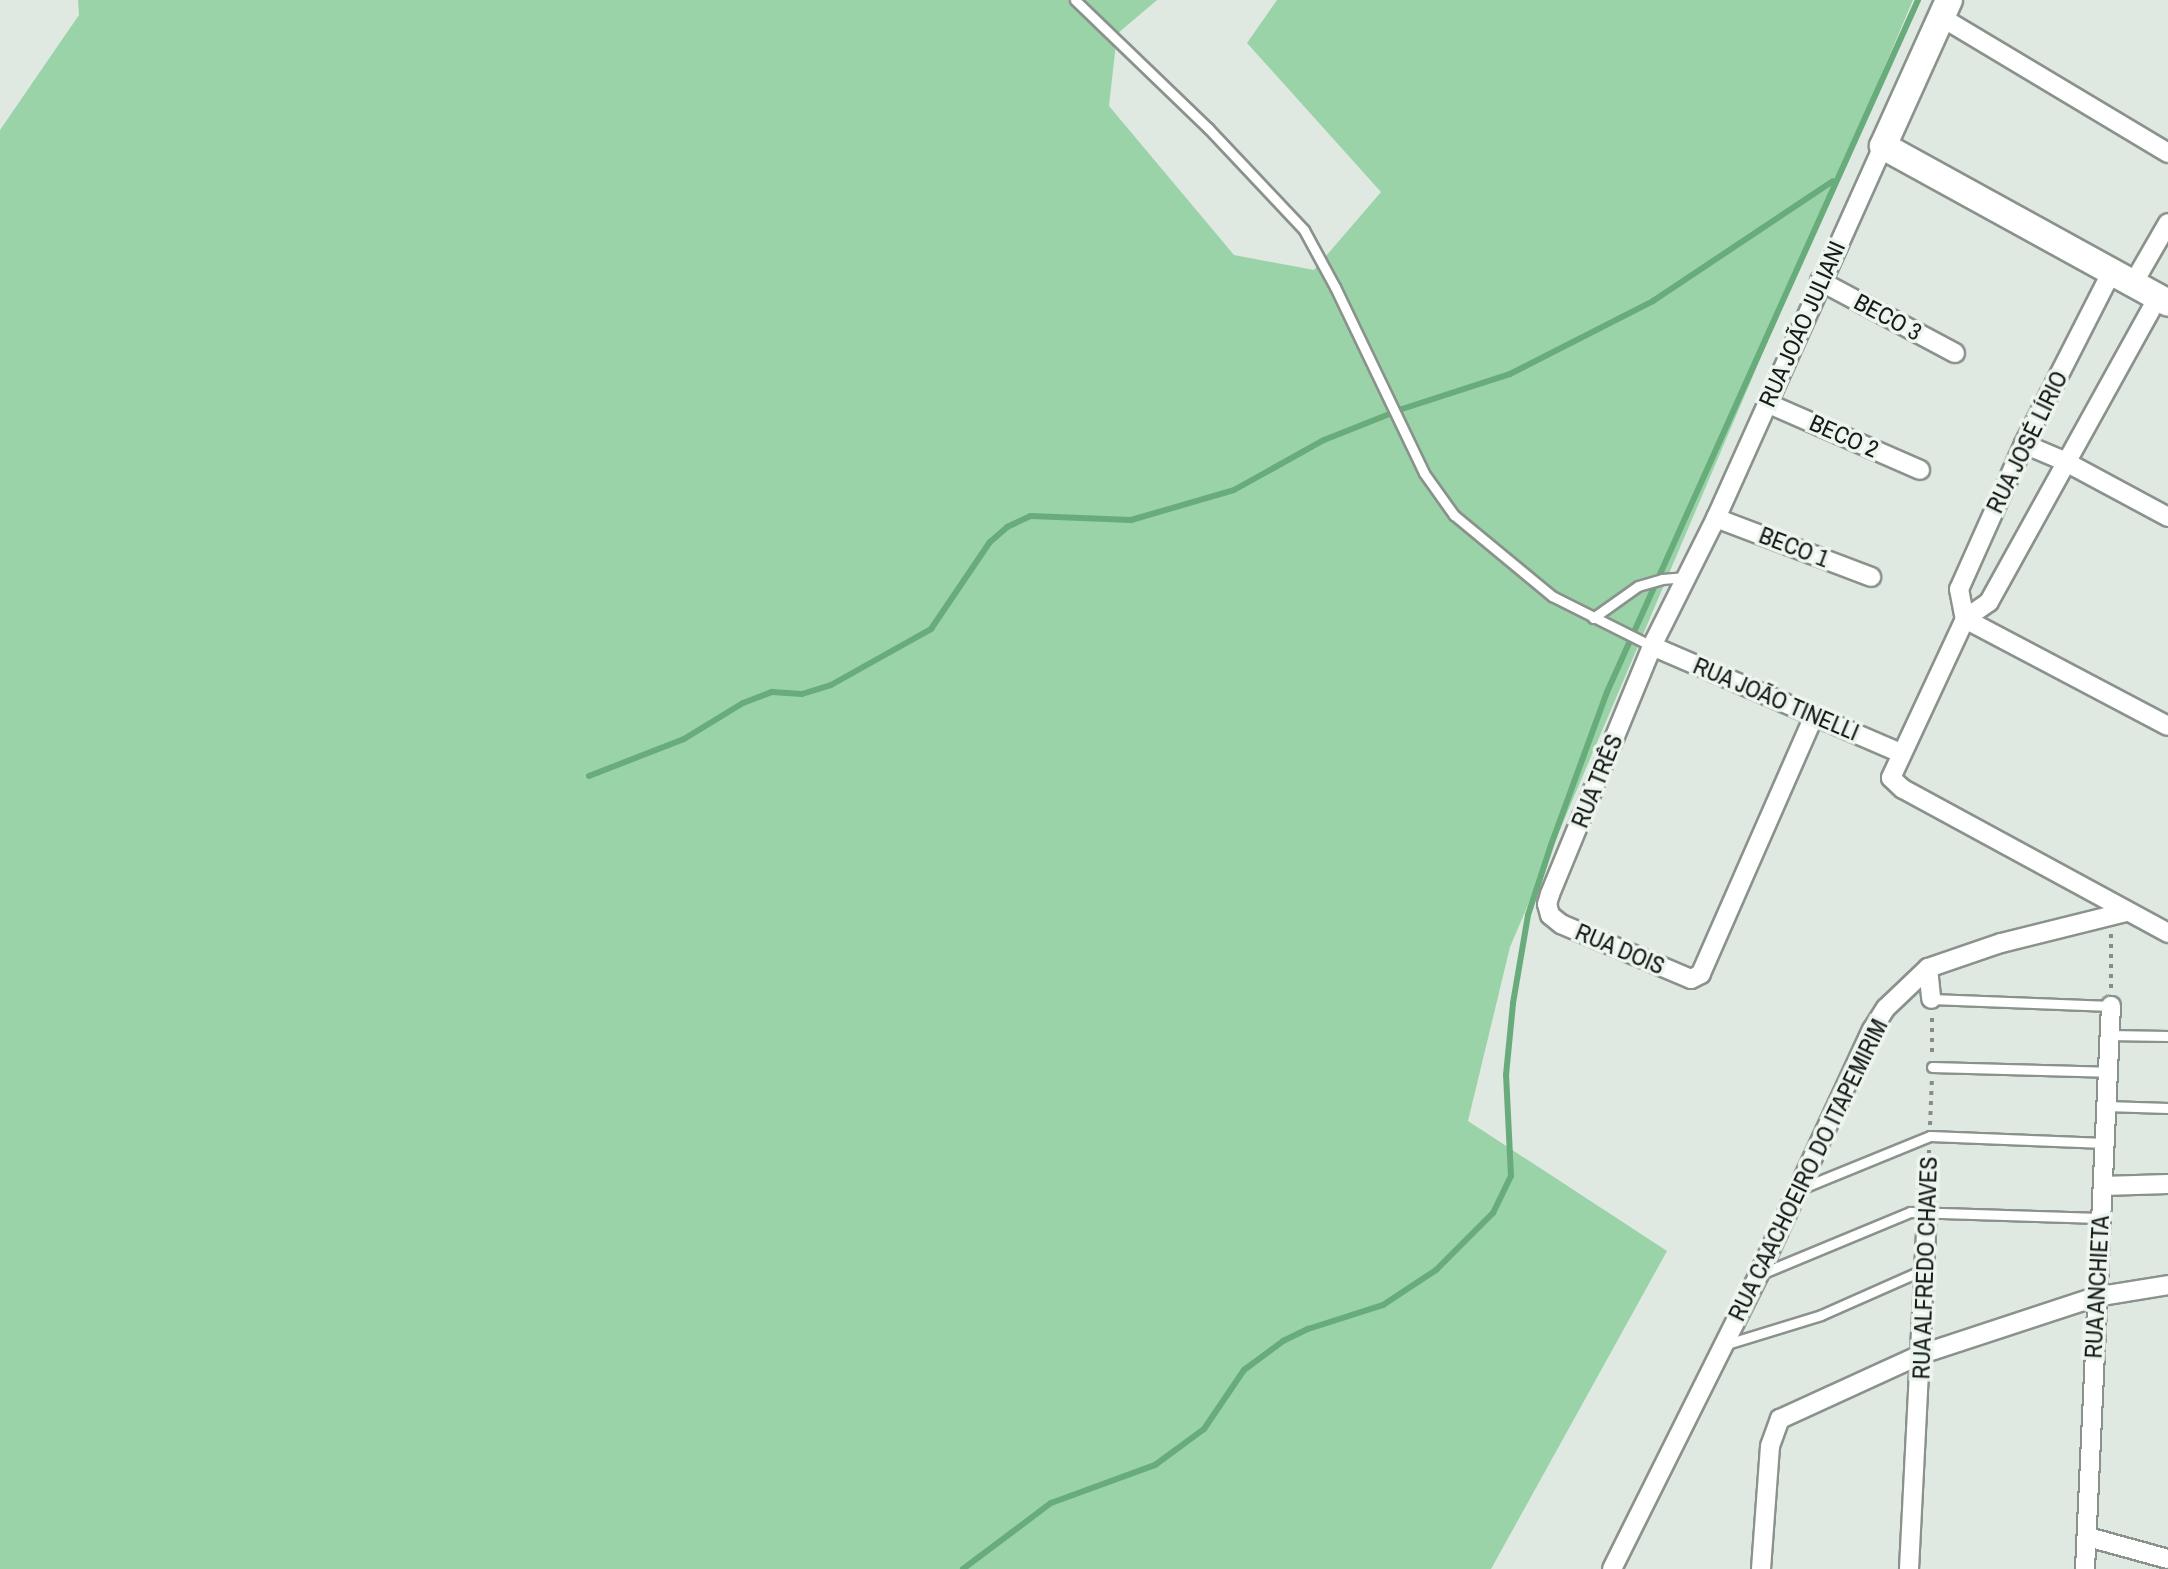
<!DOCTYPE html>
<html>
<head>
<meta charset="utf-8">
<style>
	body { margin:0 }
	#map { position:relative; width:2168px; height:1569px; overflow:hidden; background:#dfe8e1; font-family:"Archivo Narrow",sans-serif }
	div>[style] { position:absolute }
	.green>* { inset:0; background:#9bd3a9 }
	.stream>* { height:6px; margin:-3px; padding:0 3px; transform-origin:3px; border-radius:3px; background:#69ac7c }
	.path>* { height:4px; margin-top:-2px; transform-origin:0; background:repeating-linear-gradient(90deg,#868c87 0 4px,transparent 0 10px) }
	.roads { filter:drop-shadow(2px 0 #8a928c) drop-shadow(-2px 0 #8a928c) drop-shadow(0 2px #8a928c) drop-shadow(0 -2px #8a928c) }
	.lane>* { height:9px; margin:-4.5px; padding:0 4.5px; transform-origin:4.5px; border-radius:4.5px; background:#fff }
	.street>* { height:18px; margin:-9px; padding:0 9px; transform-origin:9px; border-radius:9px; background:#fff }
	.secondary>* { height:26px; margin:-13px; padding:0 13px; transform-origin:13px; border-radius:13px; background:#fff }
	span { translate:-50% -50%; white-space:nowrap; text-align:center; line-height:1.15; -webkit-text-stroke:7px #ecf5ee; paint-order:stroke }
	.street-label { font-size:24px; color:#171a18 }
</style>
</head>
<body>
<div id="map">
	<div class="green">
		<div style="clip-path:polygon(78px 0,1157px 0,1117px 34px,1109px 106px,1234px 255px,1314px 270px,1381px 192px,1247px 43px,1277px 0,1913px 0,1510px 947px,1468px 1121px,1667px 1251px,1491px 1569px,0 1569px,0 130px,79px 15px)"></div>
	</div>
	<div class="stream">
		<div style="left:589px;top:776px;width:102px;rotate:-21.3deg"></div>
		<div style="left:684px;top:739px;width:69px;rotate:-31.4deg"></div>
		<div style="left:743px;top:703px;width:31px;rotate:-21deg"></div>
		<div style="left:772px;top:692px;width:30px;rotate:4deg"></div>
		<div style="left:802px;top:694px;width:30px;rotate:-17deg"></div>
		<div style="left:831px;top:685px;width:115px;rotate:-29.2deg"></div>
		<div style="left:931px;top:629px;width:105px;rotate:-55.9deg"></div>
		<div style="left:990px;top:542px;width:23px;rotate:-41deg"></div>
		<div style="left:1007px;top:527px;width:26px;rotate:-25deg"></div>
		<div style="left:1031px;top:516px;width:100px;rotate:2.3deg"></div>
		<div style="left:1131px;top:520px;width:107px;rotate:-16.2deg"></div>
		<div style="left:1234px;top:490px;width:103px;rotate:-29.1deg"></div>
		<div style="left:1324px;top:440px;width:84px;rotate:-21.7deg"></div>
		<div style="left:1402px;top:409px;width:114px;rotate:-18deg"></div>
		<div style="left:1510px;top:374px;width:161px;rotate:-27deg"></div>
		<div style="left:1653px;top:301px;width:216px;rotate:-33.7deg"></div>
		<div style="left:963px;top:1569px;width:110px;rotate:-36.9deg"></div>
		<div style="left:1051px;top:1503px;width:111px;rotate:-20.1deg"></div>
		<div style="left:1155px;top:1465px;width:61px;rotate:-36.3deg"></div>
		<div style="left:1204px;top:1429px;width:71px;rotate:-55.9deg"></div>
		<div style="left:1244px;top:1370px;width:49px;rotate:-36.6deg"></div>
		<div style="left:1283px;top:1341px;width:28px;rotate:-26deg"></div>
		<div style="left:1308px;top:1329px;width:79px;rotate:-17.7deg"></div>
		<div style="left:1383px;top:1305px;width:64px;rotate:-33.4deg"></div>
		<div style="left:1436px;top:1270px;width:81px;rotate:-45deg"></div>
		<div style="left:1493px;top:1213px;width:41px;rotate:-64.1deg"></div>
		<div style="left:1511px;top:1176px;width:101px;rotate:-92.8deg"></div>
		<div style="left:1506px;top:1075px;width:72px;rotate:-84.4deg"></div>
		<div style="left:1513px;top:1003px;width:89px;rotate:-80.3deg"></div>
		<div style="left:1528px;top:915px;width:74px;rotate:-71.8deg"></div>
		<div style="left:1551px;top:845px;width:163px;rotate:-69.9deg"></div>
		<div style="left:1607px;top:692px;width:759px;rotate:-65.8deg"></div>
	</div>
	<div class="path">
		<div style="left:2111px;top:988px;width:55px;rotate:-90deg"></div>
		<div style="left:1932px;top:1018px;width:35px;rotate:90deg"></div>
		<div style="left:1930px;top:1125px;width:47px;rotate:-87.6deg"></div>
		<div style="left:1928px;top:1193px;width:43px;rotate:-88.7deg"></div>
	</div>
	<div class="roads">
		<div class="lane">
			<div style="left:1075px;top:0;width:185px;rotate:43.9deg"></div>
			<div style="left:1208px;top:128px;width:140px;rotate:46.7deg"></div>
			<div style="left:1304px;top:230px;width:65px;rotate:61.5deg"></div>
			<div style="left:1335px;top:287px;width:206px;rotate:64.4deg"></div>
			<div style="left:1424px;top:473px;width:52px;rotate:54.5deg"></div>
			<div style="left:1454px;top:515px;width:127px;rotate:39.6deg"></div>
			<div style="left:1552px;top:596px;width:112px;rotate:26.6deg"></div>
			<div style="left:1593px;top:618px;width:55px;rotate:-35.4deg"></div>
			<div style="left:1638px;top:586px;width:25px;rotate:-16deg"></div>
			<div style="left:1662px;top:579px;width:24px;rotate:-5deg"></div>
			<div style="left:1931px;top:999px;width:180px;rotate:2.2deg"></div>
			<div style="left:2108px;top:1035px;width:60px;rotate:1deg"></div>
			<div style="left:1932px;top:1067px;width:174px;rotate:1.6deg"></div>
			<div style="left:2105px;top:1106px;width:63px;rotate:1.8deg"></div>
			<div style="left:1800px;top:1189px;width:140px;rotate:-22.2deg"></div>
			<div style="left:1930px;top:1136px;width:175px;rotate:2.3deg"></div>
			<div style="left:1763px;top:1273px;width:159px;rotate:-22.5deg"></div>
			<div style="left:1910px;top:1212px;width:190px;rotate:1.8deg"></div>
			<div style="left:1727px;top:1344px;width:98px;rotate:-17.1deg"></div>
			<div style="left:1821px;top:1315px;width:114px;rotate:-23.9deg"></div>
		</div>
		<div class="street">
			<div style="left:1941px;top:17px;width:265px;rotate:30.9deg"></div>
			<div style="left:2112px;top:271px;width:194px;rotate:117deg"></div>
			<div style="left:2024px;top:444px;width:159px;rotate:114.1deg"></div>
			<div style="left:1959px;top:589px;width:31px;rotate:79deg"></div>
			<div style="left:1965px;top:619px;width:229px;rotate:27.8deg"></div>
			<div style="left:1820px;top:281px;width:153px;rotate:28.1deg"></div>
			<div style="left:2134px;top:282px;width:68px;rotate:-60deg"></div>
			<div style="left:2158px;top:297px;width:349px;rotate:119deg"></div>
			<div style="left:1989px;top:602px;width:29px;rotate:145deg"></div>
			<div style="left:1965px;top:619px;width:175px;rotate:115deg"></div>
			<div style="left:1891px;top:778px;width:16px;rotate:43deg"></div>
			<div style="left:1903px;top:789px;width:302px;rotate:28.5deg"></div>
			<div style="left:1767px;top:403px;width:167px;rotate:23.6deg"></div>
			<div style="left:2024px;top:444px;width:43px;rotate:23deg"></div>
			<div style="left:2064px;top:461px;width:118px;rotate:28.3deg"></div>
			<div style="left:1716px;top:518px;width:166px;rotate:20.8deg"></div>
			<div style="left:1652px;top:646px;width:270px;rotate:23.3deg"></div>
			<div style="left:1814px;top:716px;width:282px;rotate:113.7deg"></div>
			<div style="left:1701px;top:974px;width:11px;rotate:153deg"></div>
			<div style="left:1691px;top:979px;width:141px;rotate:-157.1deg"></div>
			<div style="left:1561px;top:924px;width:14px;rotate:-141deg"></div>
			<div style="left:1550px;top:915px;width:11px;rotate:-105deg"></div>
			<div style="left:1547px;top:904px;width:10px;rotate:-73deg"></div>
			<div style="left:1550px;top:894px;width:268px;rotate:-67.6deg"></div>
			<div style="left:1652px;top:646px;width:143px;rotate:-63.4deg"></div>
			<div style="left:1716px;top:518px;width:408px;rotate:-65.8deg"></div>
			<div style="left:1928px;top:968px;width:31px;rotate:84deg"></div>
			<div style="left:2103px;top:1186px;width:65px;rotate:-1.8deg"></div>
			<div style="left:2088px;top:1537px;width:83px;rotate:15.4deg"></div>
			<div style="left:1612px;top:1569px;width:330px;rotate:-63.5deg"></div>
			<div style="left:1759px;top:1274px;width:269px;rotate:-65.2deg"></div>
			<div style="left:1872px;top:1030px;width:26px;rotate:-58deg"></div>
			<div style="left:1886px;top:1008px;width:58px;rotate:-43.6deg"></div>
			<div style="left:1928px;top:968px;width:77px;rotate:-18.9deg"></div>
			<div style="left:2001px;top:943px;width:129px;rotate:-13.9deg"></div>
			<div style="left:1761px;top:1569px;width:123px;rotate:-85.8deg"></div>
			<div style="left:1770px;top:1446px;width:29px;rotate:-70deg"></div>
			<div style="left:1780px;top:1419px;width:156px;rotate:-24.6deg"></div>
			<div style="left:1922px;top:1354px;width:182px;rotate:-18.2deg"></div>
			<div style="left:2095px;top:1297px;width:74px;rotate:-9.3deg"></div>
			<div style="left:1909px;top:1569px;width:358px;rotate:-87.1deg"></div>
			<div style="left:2085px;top:1569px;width:564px;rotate:-87.36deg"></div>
		</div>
		<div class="secondary">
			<div style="left:1949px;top:0;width:160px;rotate:114.3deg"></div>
			<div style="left:1883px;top:146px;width:325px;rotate:28.8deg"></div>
		</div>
	</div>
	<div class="street-label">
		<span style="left:1888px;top:317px;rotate:28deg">BECO 3</span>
		<span style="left:1802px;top:324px;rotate:-66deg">RUA JOÃO JULIANI</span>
		<span style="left:1844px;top:436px;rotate:24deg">BECO 2</span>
		<span style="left:2027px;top:442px;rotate:-64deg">RUA JOSÉ LÍRIO</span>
		<span style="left:1794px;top:547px;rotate:21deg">BECO 1</span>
		<span style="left:1776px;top:699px;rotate:23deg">RUA JOÃO TINELLI</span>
		<span style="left:1597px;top:781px;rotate:-68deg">RUA TRÊS</span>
		<span style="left:1620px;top:949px;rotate:23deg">RUA DOIS</span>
		<span style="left:1808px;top:1170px;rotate:-64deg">RUA CAACHOEIRO DO ITAPEMIRIM</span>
		<span style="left:1925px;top:1268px;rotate:-88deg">RUA ALFREDO CHAVES</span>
		<span style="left:2097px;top:1287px;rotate:-87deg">RUA ANCHIETA</span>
	</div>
</div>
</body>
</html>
